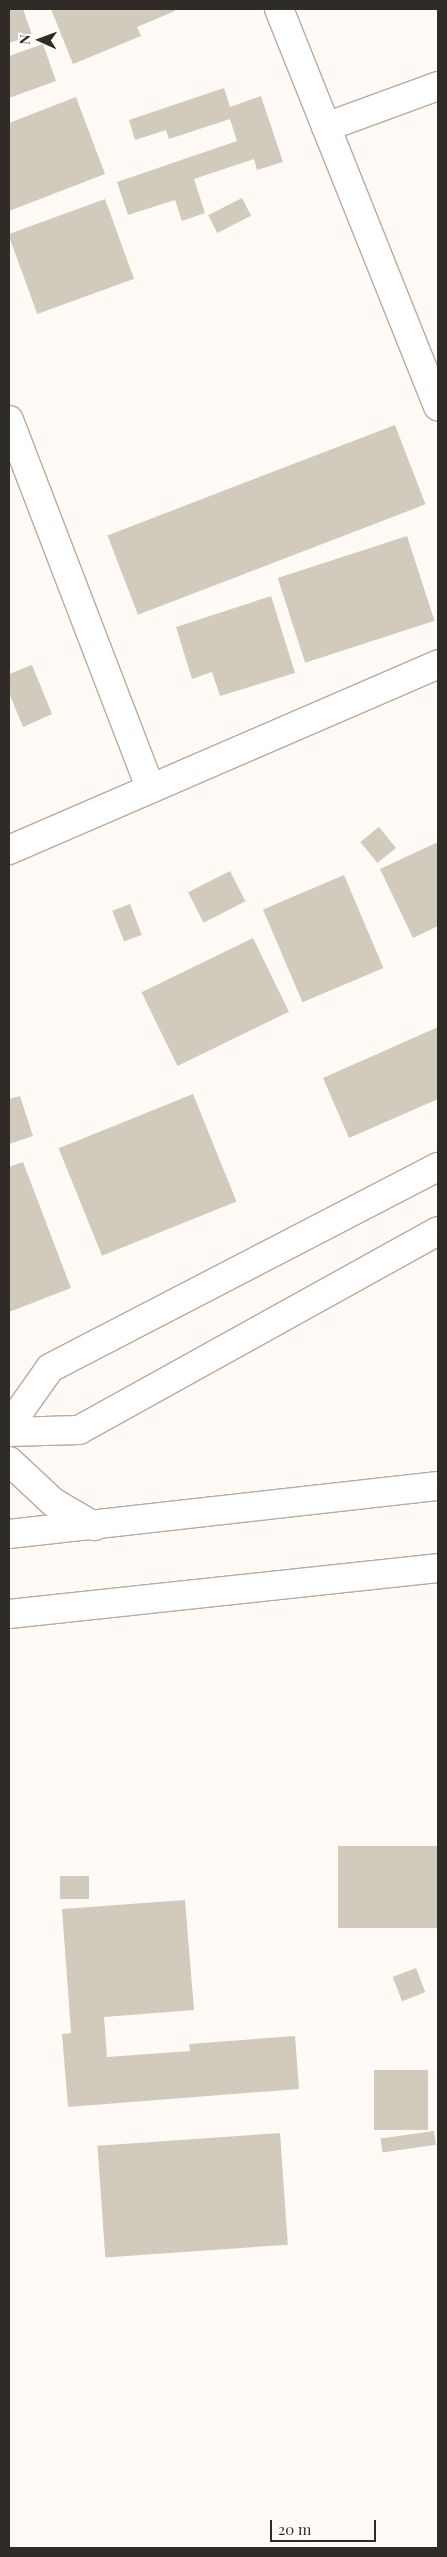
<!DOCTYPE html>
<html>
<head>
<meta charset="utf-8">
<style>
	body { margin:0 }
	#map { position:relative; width:447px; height:2557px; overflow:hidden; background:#fffaf5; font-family:"Playfair Display",serif }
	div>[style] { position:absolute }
	.building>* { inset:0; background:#d1cabd; transform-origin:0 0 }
	.roads { filter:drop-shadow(1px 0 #b7aba1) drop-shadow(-1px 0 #b7aba1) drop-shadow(0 1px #b7aba1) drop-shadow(0 -1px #b7aba1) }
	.street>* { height:28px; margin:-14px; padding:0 14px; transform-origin:14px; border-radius:14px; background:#fff }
	.primary>* { height:28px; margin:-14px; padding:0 14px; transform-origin:14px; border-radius:14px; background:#fff }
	span { translate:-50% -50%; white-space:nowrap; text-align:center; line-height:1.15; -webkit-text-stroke:4px #fff; paint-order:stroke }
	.frame { position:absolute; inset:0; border:10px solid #2f2b27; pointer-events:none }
	.north { position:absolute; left:15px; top:15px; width:50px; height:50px; -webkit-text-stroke:4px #fff; paint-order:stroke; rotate:272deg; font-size:14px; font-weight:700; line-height:20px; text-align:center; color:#2f2b27 }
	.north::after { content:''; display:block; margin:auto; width:18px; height:22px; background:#2f2b27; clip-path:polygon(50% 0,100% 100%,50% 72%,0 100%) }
	.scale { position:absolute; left:270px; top:2520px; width:106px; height:22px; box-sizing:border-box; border:2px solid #2f2b27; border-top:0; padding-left:6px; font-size:15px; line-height:18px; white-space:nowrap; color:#2f2b27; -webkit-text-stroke:4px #fff; paint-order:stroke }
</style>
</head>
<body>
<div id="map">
	<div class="building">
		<div style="clip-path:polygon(9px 9px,23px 9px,32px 35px,9px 43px)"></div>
		<div style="clip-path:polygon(51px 9px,174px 9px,175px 11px,137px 27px,141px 36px,73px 64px)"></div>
		<div style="clip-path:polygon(43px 44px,56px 81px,9px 98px,9px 56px)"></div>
		<div style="clip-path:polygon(224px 88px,230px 107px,261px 96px,283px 162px,257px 170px,254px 159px,194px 179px,205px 213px,182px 221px,175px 200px,128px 215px,117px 182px,237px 141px,230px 119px,169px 139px,166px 130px,135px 140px,129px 120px)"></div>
		<div style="clip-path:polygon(76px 97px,105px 174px,9px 211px,9px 123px)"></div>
		<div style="left:242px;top:198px;width:20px;height:38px;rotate:63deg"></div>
		<div style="left:105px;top:199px;width:85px;height:103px;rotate:70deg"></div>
		<div style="left:395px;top:425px;width:85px;height:308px;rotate:69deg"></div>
		<div style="left:407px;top:536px;width:89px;height:136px;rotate:72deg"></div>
		<div style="clip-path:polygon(271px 596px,295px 673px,220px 696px,212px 672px,192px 679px,176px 627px)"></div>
		<div style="clip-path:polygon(32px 665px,52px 714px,23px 727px,9px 693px,9px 674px)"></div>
		<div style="left:379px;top:827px;width:27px;height:24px;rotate:51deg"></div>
		<div style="clip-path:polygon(438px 842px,438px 926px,413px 938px,380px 869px)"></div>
		<div style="left:230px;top:871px;width:34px;height:47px;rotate:63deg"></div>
		<div style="left:344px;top:875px;width:101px;height:88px;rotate:67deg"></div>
		<div style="left:130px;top:904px;width:33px;height:19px;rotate:69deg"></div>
		<div style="left:253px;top:938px;width:82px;height:124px;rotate:64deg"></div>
		<div style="clip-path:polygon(438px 1027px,438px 1099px,349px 1138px,323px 1078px)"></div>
		<div style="left:193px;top:1094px;width:116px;height:145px;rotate:68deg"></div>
		<div style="clip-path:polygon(20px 1096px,33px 1136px,9px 1144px,9px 1099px)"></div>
		<div style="clip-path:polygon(23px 1162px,71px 1288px,9px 1312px,9px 1167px)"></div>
		<div style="left:438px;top:1846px;width:82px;height:100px;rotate:90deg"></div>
		<div style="left:60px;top:1876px;width:29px;height:23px"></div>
		<div style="clip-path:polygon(185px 1900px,194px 2010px,104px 2017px,107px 2057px,190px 2051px,189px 2044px,295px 2036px,299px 2089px,68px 2107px,62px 2034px,71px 2033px,62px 1909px)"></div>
		<div style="left:416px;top:1968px;width:26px;height:25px;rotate:69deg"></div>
		<div style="left:428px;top:2070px;width:60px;height:54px;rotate:90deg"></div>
		<div style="left:434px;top:2131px;width:14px;height:54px;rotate:82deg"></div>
		<div style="left:280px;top:2133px;width:112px;height:183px;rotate:86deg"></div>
	</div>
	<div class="roads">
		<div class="street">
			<div style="left:279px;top:9px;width:428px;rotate:68.2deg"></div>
			<div style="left:326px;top:127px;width:119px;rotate:-20.1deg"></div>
			<div style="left:9px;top:420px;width:395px;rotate:69deg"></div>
			<div style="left:9px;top:850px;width:468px;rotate:-23.4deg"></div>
			<div style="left:9px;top:1461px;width:60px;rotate:43deg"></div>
			<div style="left:53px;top:1502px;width:48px;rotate:30.3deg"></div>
		</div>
		<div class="primary">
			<div style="left:9px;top:1426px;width:71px;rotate:-54.7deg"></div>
			<div style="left:50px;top:1368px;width:437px;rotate:-27.4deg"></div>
			<div style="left:9px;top:1432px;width:70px;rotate:-1.6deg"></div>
			<div style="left:79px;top:1430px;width:410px;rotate:-29deg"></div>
			<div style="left:9px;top:1534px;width:432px;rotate:-6.4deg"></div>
			<div style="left:9px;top:1614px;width:431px;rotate:-6.1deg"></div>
		</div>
	</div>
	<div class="frame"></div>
	<div class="north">N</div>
	<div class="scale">20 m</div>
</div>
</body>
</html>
